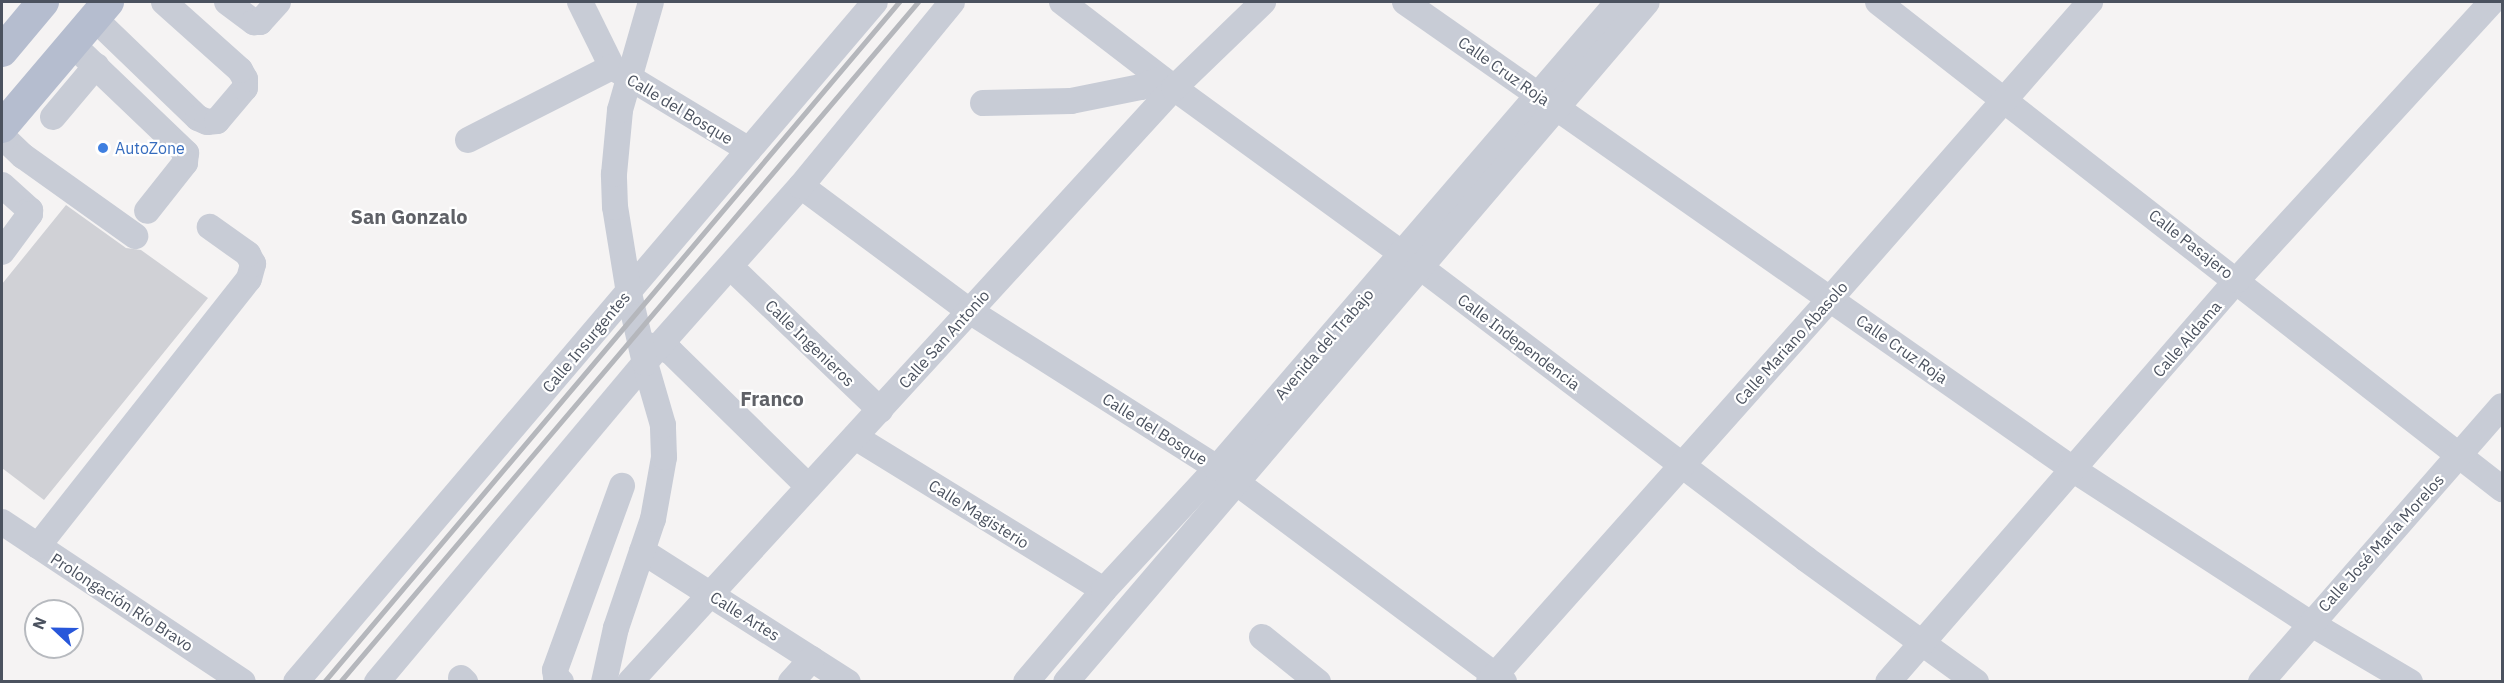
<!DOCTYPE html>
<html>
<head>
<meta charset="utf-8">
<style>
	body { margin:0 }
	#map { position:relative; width:2504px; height:683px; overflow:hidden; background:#f5f3f3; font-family:"IBM Plex Sans",sans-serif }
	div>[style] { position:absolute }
	.building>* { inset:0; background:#d0d1d6 }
	.minor>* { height:26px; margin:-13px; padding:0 13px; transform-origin:13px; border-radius:13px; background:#c8ccd6 }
	.major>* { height:32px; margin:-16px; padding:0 16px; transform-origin:16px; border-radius:16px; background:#b5bdcf }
	.rail>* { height:4.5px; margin:-2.25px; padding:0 2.25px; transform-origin:2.25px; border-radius:2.25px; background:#b5b7bc }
	.dots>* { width:16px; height:16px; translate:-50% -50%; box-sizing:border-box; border:3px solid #fff; border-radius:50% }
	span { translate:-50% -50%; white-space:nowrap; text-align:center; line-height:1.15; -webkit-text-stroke:4.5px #fff; paint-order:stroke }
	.street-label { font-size:16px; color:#4b525f }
	.shop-label { font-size:16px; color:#366cbe }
	.left { translate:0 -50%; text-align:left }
	.quarter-label { font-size:20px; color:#5f6167; font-weight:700 }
	.frame { position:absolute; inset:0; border:3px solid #4b525f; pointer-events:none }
	.north { position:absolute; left:24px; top:599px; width:60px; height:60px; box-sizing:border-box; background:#fff; border:2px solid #b7babf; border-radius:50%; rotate:292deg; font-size:16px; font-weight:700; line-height:24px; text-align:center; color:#4b525f }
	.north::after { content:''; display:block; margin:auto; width:21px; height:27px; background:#2857da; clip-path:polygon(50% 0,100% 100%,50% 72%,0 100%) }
</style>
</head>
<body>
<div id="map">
	<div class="building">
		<div style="clip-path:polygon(66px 205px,126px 248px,141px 250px,208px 298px,44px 500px,2px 468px,2px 284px)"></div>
	</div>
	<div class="minor">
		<div style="left:227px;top:2px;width:34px;rotate:37deg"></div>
		<div style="left:254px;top:22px;width:6px"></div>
		<div style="left:260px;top:22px;width:27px;rotate:-48deg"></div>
		<div style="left:580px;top:2px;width:72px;rotate:63.8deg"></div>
		<div style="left:612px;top:67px;width:160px;rotate:31.2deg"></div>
		<div style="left:1062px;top:2px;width:141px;rotate:37.5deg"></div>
		<div style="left:1174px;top:88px;width:304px;rotate:36deg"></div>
		<div style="left:1420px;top:267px;width:484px;rotate:37.1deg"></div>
		<div style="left:1806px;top:559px;width:210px;rotate:35.9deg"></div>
		<div style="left:1405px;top:2px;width:816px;rotate:34.97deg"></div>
		<div style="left:2074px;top:470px;width:281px;rotate:33deg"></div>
		<div style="left:2310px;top:623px;width:116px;rotate:30.5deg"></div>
		<div style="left:1878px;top:2px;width:792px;rotate:37.97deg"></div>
		<div style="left:94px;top:18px;width:144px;rotate:43.9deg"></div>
		<div style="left:198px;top:118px;width:10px;rotate:24deg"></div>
		<div style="left:207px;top:122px;width:10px;rotate:-6deg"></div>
		<div style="left:217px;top:121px;width:43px;rotate:-49.7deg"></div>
		<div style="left:245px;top:88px;width:9px;rotate:-90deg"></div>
		<div style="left:245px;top:79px;width:10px;rotate:-119deg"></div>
		<div style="left:240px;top:70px;width:102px;rotate:-138.2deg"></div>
		<div style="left:72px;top:44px;width:158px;rotate:43.7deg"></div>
		<div style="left:186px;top:153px;width:10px;rotate:96deg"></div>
		<div style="left:185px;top:163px;width:61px;rotate:128.4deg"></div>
		<div style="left:983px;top:103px;width:88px;rotate:-1.3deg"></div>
		<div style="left:1071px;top:101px;width:71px;rotate:-11.3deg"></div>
		<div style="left:1141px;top:87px;width:22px;rotate:-21deg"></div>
		<div style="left:53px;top:117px;width:67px;rotate:-49.9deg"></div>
		<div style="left:2px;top:136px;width:29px;rotate:44deg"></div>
		<div style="left:23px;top:156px;width:138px;rotate:35.5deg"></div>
		<div style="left:468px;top:140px;width:161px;rotate:-26.9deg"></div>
		<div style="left:2px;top:185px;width:38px;rotate:42deg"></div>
		<div style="left:30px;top:210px;width:4px;rotate:90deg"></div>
		<div style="left:30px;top:214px;width:47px;rotate:126.4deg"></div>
		<div style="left:801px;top:186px;width:208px;rotate:36.6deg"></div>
		<div style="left:968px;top:310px;width:295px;rotate:32.4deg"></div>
		<div style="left:1217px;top:468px;width:358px;rotate:36.7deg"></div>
		<div style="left:740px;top:276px;width:194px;rotate:43.7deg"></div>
		<div style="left:644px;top:344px;width:27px;rotate:15deg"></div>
		<div style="left:670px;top:351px;width:194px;rotate:44.4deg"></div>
		<div style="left:855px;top:437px;width:292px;rotate:31.6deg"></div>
		<div style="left:2px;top:522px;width:289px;rotate:33.6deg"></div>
		<div style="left:38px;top:546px;width:340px;rotate:-51.7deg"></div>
		<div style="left:249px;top:279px;width:16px;rotate:-75deg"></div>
		<div style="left:253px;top:264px;width:11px;rotate:-117deg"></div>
		<div style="left:248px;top:254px;width:47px;rotate:-144.6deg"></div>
		<div style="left:642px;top:551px;width:244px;rotate:32.5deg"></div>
		<div style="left:1262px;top:637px;width:72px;rotate:38.8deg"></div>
		<div style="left:461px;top:678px;width:6px;rotate:45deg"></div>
		<div style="left:296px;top:682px;width:893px;rotate:-49.59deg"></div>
		<div style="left:377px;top:682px;width:437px;rotate:-50deg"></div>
		<div style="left:658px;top:347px;width:215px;rotate:-48.4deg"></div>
		<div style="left:801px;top:186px;width:238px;rotate:-50.6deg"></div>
		<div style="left:561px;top:682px;width:7px;rotate:-135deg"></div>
		<div style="left:556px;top:677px;width:7px;rotate:-98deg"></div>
		<div style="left:555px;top:670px;width:196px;rotate:-70deg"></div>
		<div style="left:604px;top:682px;width:55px;rotate:-77.5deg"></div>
		<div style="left:616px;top:628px;width:115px;rotate:-71.3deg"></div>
		<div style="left:653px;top:519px;width:63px;rotate:-79.9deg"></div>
		<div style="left:664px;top:457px;width:32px;rotate:-92deg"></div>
		<div style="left:663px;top:425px;width:65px;rotate:-106.2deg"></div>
		<div style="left:645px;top:363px;width:72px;rotate:-102.9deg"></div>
		<div style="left:629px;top:293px;width:87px;rotate:-99.2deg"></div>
		<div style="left:615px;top:207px;width:33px;rotate:-92deg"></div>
		<div style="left:614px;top:174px;width:64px;rotate:-84.6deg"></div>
		<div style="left:620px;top:110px;width:112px;rotate:-74deg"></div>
		<div style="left:630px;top:682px;width:805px;rotate:-47.52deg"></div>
		<div style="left:1174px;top:88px;width:124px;rotate:-44deg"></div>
		<div style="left:791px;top:682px;width:31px;rotate:-48deg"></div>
		<div style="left:1026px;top:682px;width:121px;rotate:-49.7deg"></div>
		<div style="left:1104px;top:590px;width:166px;rotate:-47.2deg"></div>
		<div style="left:1217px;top:468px;width:615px;rotate:-49.29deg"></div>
		<div style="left:1066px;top:682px;width:894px;rotate:-49.49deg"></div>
		<div style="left:1489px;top:682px;width:513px;rotate:-48.32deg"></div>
		<div style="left:1830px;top:299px;width:395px;rotate:-48.8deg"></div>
		<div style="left:1888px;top:682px;width:532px;rotate:-49.04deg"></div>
		<div style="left:2237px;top:280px;width:377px;rotate:-47.5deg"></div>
		<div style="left:2261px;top:682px;width:366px;rotate:-48.9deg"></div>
	</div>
	<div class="major">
		<div style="left:2px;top:51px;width:64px;rotate:-50.1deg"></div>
		<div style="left:2px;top:127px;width:164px;rotate:-49.7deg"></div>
	</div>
	<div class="rail">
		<div style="left:324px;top:682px;width:891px;rotate:-49.78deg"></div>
		<div style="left:340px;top:682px;width:892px;rotate:-49.64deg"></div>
	</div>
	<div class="dots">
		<div style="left:103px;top:148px;background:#3f7fe0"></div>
	</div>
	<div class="street-label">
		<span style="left:1504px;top:71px;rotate:35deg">Calle Cruz Roja</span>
		<span style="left:680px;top:109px;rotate:31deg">Calle del Bosque</span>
		<span style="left:2191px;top:244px;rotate:38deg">Calle Pasajero</span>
		<span style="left:944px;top:339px;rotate:-48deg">Calle San Antonio</span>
		<span style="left:2187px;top:339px;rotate:-49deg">Calle Aldama</span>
		<span style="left:586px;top:342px;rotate:-50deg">Calle Insurgentes</span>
		<span style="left:1519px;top:342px;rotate:37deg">Calle Independencia</span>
		<span style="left:810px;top:343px;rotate:44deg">Calle Ingenieros</span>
		<span style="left:1791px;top:343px;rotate:-48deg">Calle Mariano Abasolo</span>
		<span style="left:1324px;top:344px;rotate:-49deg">Avenida del Trabajo</span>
		<span style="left:1902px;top:349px;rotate:35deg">Calle Cruz Roja</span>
		<span style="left:1155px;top:429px;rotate:32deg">Calle del Bosque</span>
		<span style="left:979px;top:514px;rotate:32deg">Calle Magisterio</span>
		<span style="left:2381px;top:543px;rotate:-48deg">Calle José María Morelos</span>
		<span style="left:122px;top:602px;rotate:33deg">Prolongación Río Bravo</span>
		<span style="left:745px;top:616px;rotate:32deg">Calle Artes</span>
	</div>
	<div class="shop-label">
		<span class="left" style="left:115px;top:148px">AutoZone</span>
	</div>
	<div class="quarter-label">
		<span style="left:409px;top:216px">San Gonzalo</span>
		<span style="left:772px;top:398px">Franco</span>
	</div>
	<div class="frame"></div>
	<div class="north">N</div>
</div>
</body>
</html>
